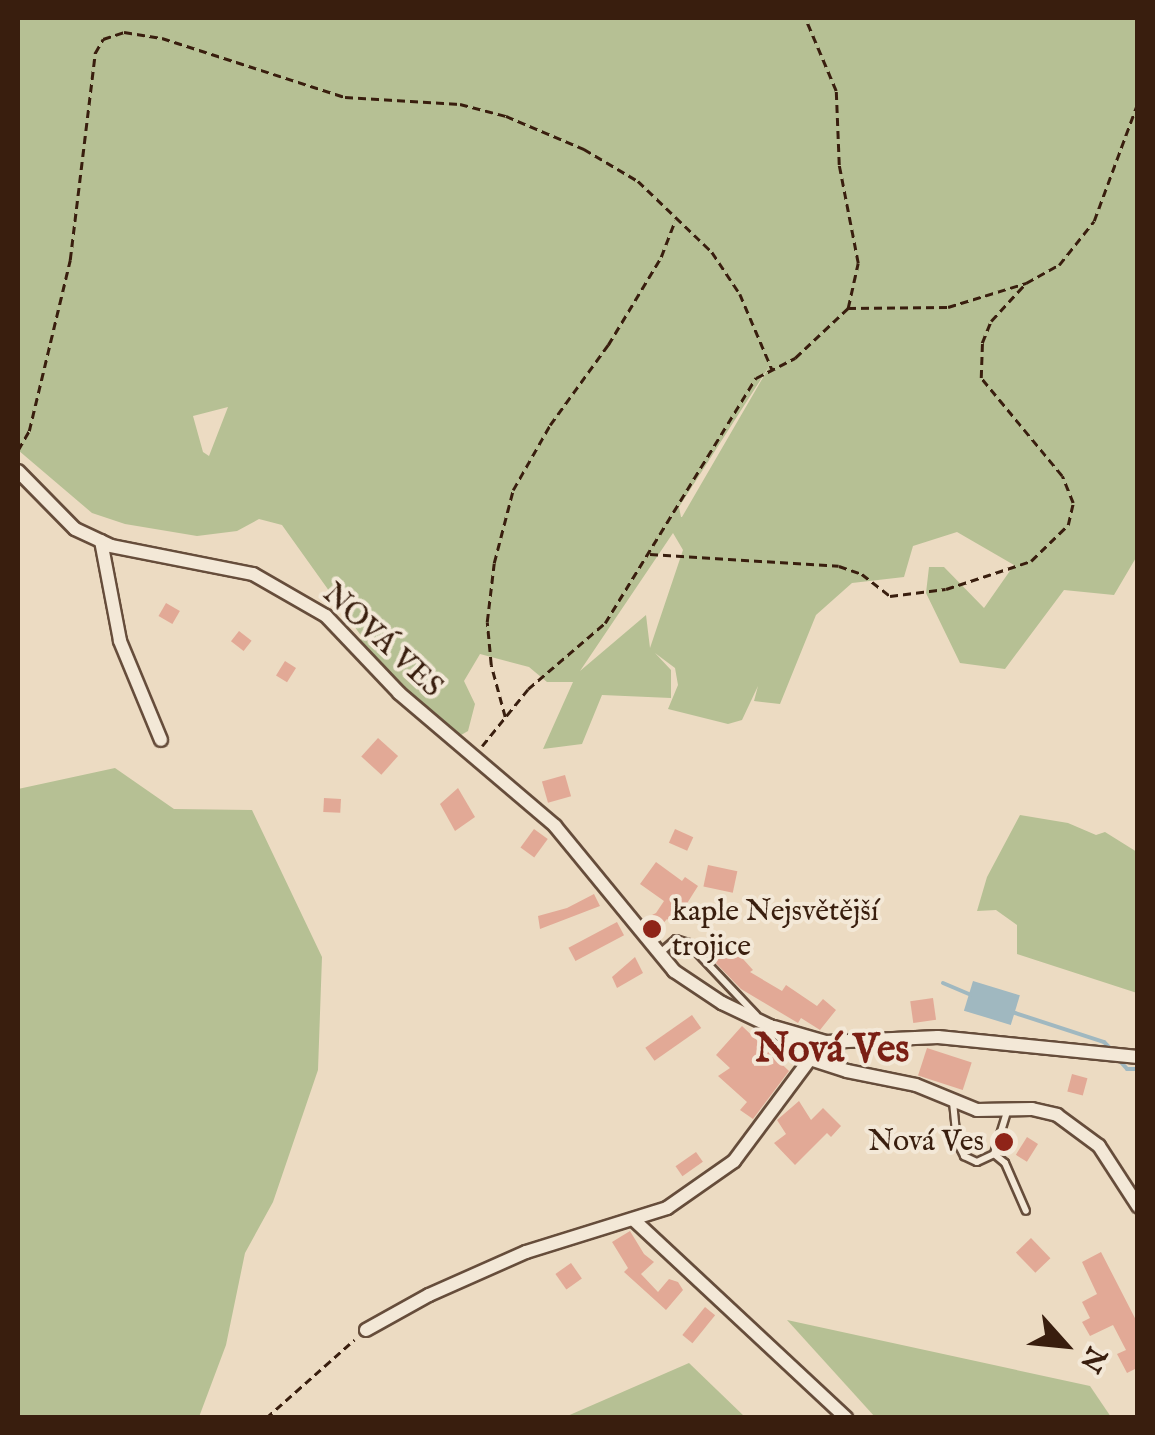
<!DOCTYPE html>
<html>
<head>
<meta charset="utf-8">
<style>
	body { margin:0 }
	#map { position:relative; width:1155px; height:1435px; overflow:hidden; background:#ecdbc2; font-family:"IM FELL English",serif }
	div>[style] { position:absolute }
	.green>* { inset:0; background:#b6c094 }
	.water>* { inset:0; background:#a0b8c0; transform-origin:0 0 }
	.stream>* { height:4px; margin:-2px; padding:0 2px; transform-origin:2px; border-radius:2px; background:#a0b8c0 }
	.building>* { inset:0; background:#e2a996; transform-origin:0 0 }
	.path>* { height:2.5px; margin-top:-1.25px; transform-origin:0; background:repeating-linear-gradient(90deg,#391e0e 0 8px,transparent 0 13px) }
	.roads { filter:drop-shadow(2px 0 #664d3b) drop-shadow(-2px 0 #664d3b) drop-shadow(0 2px #664d3b) drop-shadow(0 -2px #664d3b) }
	.lane>* { height:6px; margin:-3px; padding:0 3px; transform-origin:3px; border-radius:3px; background:#f3e8d7 }
	.street>* { height:12px; margin:-6px; padding:0 6px; transform-origin:6px; border-radius:6px; background:#f3e8d7 }
	.dots>* { width:28px; height:28px; translate:-50% -50%; box-sizing:border-box; border:5px solid #f3e8d7; border-radius:50% }
	span { translate:-50% -50%; white-space:nowrap; text-align:center; line-height:1.15; -webkit-text-stroke:8px #f3e8d7; paint-order:stroke }
	.street-label { font-size:30px; color:#391e0e }
	.poi-label { font-size:30px; color:#391e0e }
	.left { translate:0 -50%; text-align:left }
	.right { translate:-100% -50%; text-align:right }
	.district-label { font-size:40px; color:#7a1f14; font-weight:700 }
	.frame { position:absolute; inset:0; border:20px solid #391e0e; pointer-events:none }
	.north { position:absolute; left:1015px; top:1295px; width:100px; height:100px; -webkit-text-stroke:8px #f3e8d7; paint-order:stroke; rotate:117deg; font-size:28px; font-weight:700; line-height:40px; text-align:center; color:#391e0e }
	.north::after { content:''; display:block; margin:auto; width:35px; height:45px; background:#391e0e; clip-path:polygon(50% 0,100% 100%,50% 72%,0 100%) }
</style>
</head>
<body>
<div id="map">
	<div class="green">
		<div style="clip-path:polygon(evenodd,18px 18px,1137px 18px,1137px 556px,1114px 595px,1064px 590px,1005px 669px,960px 663px,926px 593px,929px 567px,944px 567px,984px 608px,1014px 565px,957px 532px,913px 546px,904px 577px,852px 583px,816px 615px,780px 704px,754px 701px,758px 686px,742px 720px,728px 724px,668px 709px,678px 685px,675px 668px,655px 653px,671px 670px,671px 698px,602px 695px,582px 744px,543px 749px,573px 682px,547px 682px,529px 667px,480px 654px,464px 681px,475px 704px,468px 731px,454px 739px,356px 648px,362px 637px,282px 525px,259px 519px,237px 531px,197px 536px,125px 524px,92px 513px,18px 450px,18px 18px,772px 362px,682px 517px,681px 517px,679px 507px,772px 362px,18px 18px,228px 407px,209px 456px,203px 452px,193px 416px,228px 407px,18px 18px,673px 533px,683px 550px,650px 648px,646px 615px,580px 671px,673px 533px)"></div>
		<div style="clip-path:polygon(115px 768px,174px 809px,252px 810px,322px 957px,318px 1070px,273px 1202px,245px 1253px,226px 1345px,199px 1417px,18px 1417px,18px 789px)"></div>
		<div style="clip-path:polygon(1020px 815px,1068px 823px,1096px 835px,1105px 832px,1137px 852px,1137px 993px,1017px 954px,1017px 925px,996px 910px,977px 911px,987px 877px)"></div>
		<div style="clip-path:polygon(787px 1320px,1090px 1386px,1111px 1417px,875px 1417px)"></div>
		<div style="clip-path:polygon(689px 1363px,745px 1417px,565px 1417px)"></div>
	</div>
	<div class="water">
		<div style="left:973px;top:981px;width:49px;height:31px;rotate:17deg"></div>
	</div>
	<div class="stream">
		<div style="left:943px;top:983px;width:30px;rotate:23deg"></div>
		<div style="left:1012px;top:1012px;width:97px;rotate:18.1deg"></div>
		<div style="left:1104px;top:1042px;width:8px;rotate:45deg"></div>
		<div style="left:1119px;top:1060px;width:12px;rotate:48deg"></div>
		<div style="left:1127px;top:1069px;width:11px"></div>
	</div>
	<div class="building">
		<div style="left:166px;top:603px;width:16px;height:15px;rotate:30deg"></div>
		<div style="left:239px;top:631px;width:16px;height:13px;rotate:38deg"></div>
		<div style="left:285px;top:661px;width:13px;height:17px;rotate:32deg"></div>
		<div style="left:378px;top:738px;width:27px;height:25px;rotate:42deg"></div>
		<div style="left:565px;top:775px;width:22px;height:24px;rotate:74deg"></div>
		<div style="clip-path:polygon(458px 788px,475px 817px,455px 831px,440px 804px)"></div>
		<div style="left:324px;top:798px;width:17px;height:14px;rotate:3deg"></div>
		<div style="left:534px;top:829px;width:17px;height:23px;rotate:36deg"></div>
		<div style="left:675px;top:829px;width:20px;height:15px;rotate:24deg"></div>
		<div style="clip-path:polygon(656px 862px,682px 881px,685px 877px,698px 886px,674px 924px,667px 919px,655px 932px,644px 919px,656px 913px,664px 901px,640px 884px)"></div>
		<div style="left:708px;top:865px;width:30px;height:22px;rotate:12deg"></div>
		<div style="clip-path:polygon(594px 894px,600px 906px,540px 929px,538px 916px,567px 908px)"></div>
		<div style="left:617px;top:922px;width:15px;height:55px;rotate:62deg"></div>
		<div style="clip-path:polygon(724px 938px,753px 970px,750px 972px,782px 991px,786px 985px,817px 1006px,823px 999px,836px 1010px,820px 1030px,801px 1018px,798px 1023px,741px 989px,707px 954px)"></div>
		<div style="clip-path:polygon(635px 957px,643px 973px,617px 988px,612px 977px)"></div>
		<div style="left:933px;top:998px;width:22px;height:23px;rotate:82deg"></div>
		<div style="left:692px;top:1015px;width:16px;height:57px;rotate:55deg"></div>
		<div style="clip-path:polygon(742px 1026px,789px 1071px,753px 1119px,740px 1110px,747px 1102px,718px 1076px,730px 1068px,716px 1055px)"></div>
		<div style="left:927px;top:1048px;width:47px;height:29px;rotate:18deg"></div>
		<div style="left:1072px;top:1074px;width:16px;height:18px;rotate:15deg"></div>
		<div style="clip-path:polygon(799px 1101px,811px 1120px,823px 1108px,841px 1126px,831px 1137px,827px 1133px,795px 1165px,774px 1143px,786px 1134px,777px 1120px)"></div>
		<div style="left:1027px;top:1137px;width:13px;height:21px;rotate:32deg"></div>
		<div style="left:696px;top:1152px;width:12px;height:25px;rotate:55deg"></div>
		<div style="clip-path:polygon(630px 1231px,644px 1254px,654px 1262px,641px 1274px,658px 1292px,669px 1279px,678px 1282px,683px 1290px,666px 1310px,624px 1272px,628px 1268px,612px 1242px)"></div>
		<div style="left:1031px;top:1238px;width:28px;height:21px;rotate:46deg"></div>
		<div style="clip-path:polygon(1101px 1252px,1138px 1324px,1138px 1374px,1135px 1369px,1127px 1373px,1117px 1354px,1126px 1350px,1113px 1325px,1090px 1336px,1082px 1322px,1090px 1318px,1082px 1302px,1097px 1294px,1082px 1262px)"></div>
		<div style="left:571px;top:1263px;width:19px;height:19px;rotate:55deg"></div>
		<div style="left:705px;top:1307px;width:13px;height:36px;rotate:39deg"></div>
	</div>
	<div class="path">
		<div style="left:848px;top:308px;width:100px;rotate:-0.6deg"></div>
		<div style="left:948px;top:307px;width:82px;rotate:-17.1deg"></div>
		<div style="left:1026px;top:283px;width:38px;rotate:-29deg"></div>
		<div style="left:1059px;top:265px;width:56px;rotate:-51.5deg"></div>
		<div style="left:1094px;top:221px;width:127px;rotate:-69.7deg"></div>
		<div style="left:18px;top:450px;width:22px;rotate:-60deg"></div>
		<div style="left:29px;top:431px;width:176px;rotate:-76.5deg"></div>
		<div style="left:70px;top:260px;width:209px;rotate:-83.1deg"></div>
		<div style="left:95px;top:53px;width:16px;rotate:-60deg"></div>
		<div style="left:103px;top:39px;width:22px;rotate:-18deg"></div>
		<div style="left:124px;top:32px;width:38px;rotate:9deg"></div>
		<div style="left:162px;top:38px;width:192px;rotate:17.9deg"></div>
		<div style="left:345px;top:97px;width:115px;rotate:3.5deg"></div>
		<div style="left:460px;top:104px;width:48px;rotate:14.6deg"></div>
		<div style="left:506px;top:116px;width:85px;rotate:22.9deg"></div>
		<div style="left:584px;top:149px;width:63px;rotate:30.7deg"></div>
		<div style="left:638px;top:181px;width:103px;rotate:43.8deg"></div>
		<div style="left:712px;top:252px;width:50px;rotate:56.3deg"></div>
		<div style="left:740px;top:294px;width:82px;rotate:66.9deg"></div>
		<div style="left:650px;top:554px;width:189px;rotate:3.6deg"></div>
		<div style="left:839px;top:566px;width:24px;rotate:19deg"></div>
		<div style="left:862px;top:574px;width:36px;rotate:38deg"></div>
		<div style="left:890px;top:596px;width:56px;rotate:-7.1deg"></div>
		<div style="left:946px;top:589px;width:89px;rotate:-18.2deg"></div>
		<div style="left:1031px;top:561px;width:52px;rotate:-44.2deg"></div>
		<div style="left:1068px;top:525px;width:23px;rotate:-77deg"></div>
		<div style="left:1073px;top:503px;width:29px;rotate:-112deg"></div>
		<div style="left:1062px;top:476px;width:127px;rotate:-129.6deg"></div>
		<div style="left:981px;top:378px;width:35px;rotate:-88deg"></div>
		<div style="left:982px;top:343px;width:24px;rotate:-68deg"></div>
		<div style="left:991px;top:321px;width:52px;rotate:-47.4deg"></div>
		<div style="left:505px;top:717px;width:54px;rotate:-105.1deg"></div>
		<div style="left:491px;top:665px;width:43px;rotate:-95.3deg"></div>
		<div style="left:487px;top:622px;width:59px;rotate:-83.2deg"></div>
		<div style="left:494px;top:563px;width:75px;rotate:-75.4deg"></div>
		<div style="left:513px;top:490px;width:75px;rotate:-60.4deg"></div>
		<div style="left:550px;top:425px;width:99px;rotate:-54.1deg"></div>
		<div style="left:608px;top:345px;width:103px;rotate:-58.9deg"></div>
		<div style="left:661px;top:257px;width:39px;rotate:-69deg"></div>
		<div style="left:482px;top:746px;width:73px;rotate:-51.1deg"></div>
		<div style="left:528px;top:689px;width:101px;rotate:-40.6deg"></div>
		<div style="left:605px;top:623px;width:288px;rotate:-58.4deg"></div>
		<div style="left:756px;top:378px;width:44px;rotate:-27.1deg"></div>
		<div style="left:795px;top:358px;width:73px;rotate:-43.3deg"></div>
		<div style="left:848px;top:308px;width:46px;rotate:-77.5deg"></div>
		<div style="left:858px;top:263px;width:100px;rotate:-101deg"></div>
		<div style="left:839px;top:165px;width:74px;rotate:-92.3deg"></div>
		<div style="left:836px;top:91px;width:79px;rotate:-113deg"></div>
		<div style="left:266px;top:1418px;width:118px;rotate:-41.6deg"></div>
	</div>
	<div class="roads">
		<div class="lane">
			<div style="left:660px;top:953px;width:21px;rotate:-41deg"></div>
			<div style="left:676px;top:939px;width:13px;rotate:18deg"></div>
			<div style="left:688px;top:943px;width:99px;rotate:46.6deg"></div>
			<div style="left:953px;top:1102px;width:40px;rotate:84.3deg"></div>
			<div style="left:957px;top:1142px;width:16px;rotate:63deg"></div>
			<div style="left:964px;top:1156px;width:14px;rotate:25deg"></div>
			<div style="left:977px;top:1162px;width:19px;rotate:-25deg"></div>
			<div style="left:994px;top:1154px;width:44px;rotate:-72.8deg"></div>
			<div style="left:994px;top:1154px;width:14px;rotate:39deg"></div>
			<div style="left:1005px;top:1163px;width:52px;rotate:66.4deg"></div>
		</div>
		<div class="street">
			<div style="left:18px;top:471px;width:81px;rotate:45.5deg"></div>
			<div style="left:75px;top:529px;width:40px;rotate:25deg"></div>
			<div style="left:111px;top:546px;width:145px;rotate:11.2deg"></div>
			<div style="left:253px;top:574px;width:84px;rotate:29.9deg"></div>
			<div style="left:326px;top:616px;width:106px;rotate:46.5deg"></div>
			<div style="left:399px;top:693px;width:205px;rotate:40.4deg"></div>
			<div style="left:555px;top:826px;width:188px;rotate:50.6deg"></div>
			<div style="left:674px;top:971px;width:58px;rotate:33.7deg"></div>
			<div style="left:722px;top:1003px;width:53px;rotate:25.6deg"></div>
			<div style="left:770px;top:1026px;width:52px;rotate:39.5deg"></div>
			<div style="left:810px;top:1059px;width:39px;rotate:18deg"></div>
			<div style="left:847px;top:1071px;width:70px;rotate:11.5deg"></div>
			<div style="left:916px;top:1085px;width:66px;rotate:22.3deg"></div>
			<div style="left:977px;top:1110px;width:55px;rotate:-1deg"></div>
			<div style="left:1032px;top:1109px;width:26px;rotate:13deg"></div>
			<div style="left:1057px;top:1115px;width:52px;rotate:36.4deg"></div>
			<div style="left:1099px;top:1146px;width:72px;rotate:57deg"></div>
			<div style="left:101px;top:541px;width:102px;rotate:79.2deg"></div>
			<div style="left:120px;top:641px;width:107px;rotate:67.5deg"></div>
			<div style="left:774px;top:1027px;width:54px;rotate:16.1deg"></div>
			<div style="left:826px;top:1042px;width:112px;rotate:-2.6deg"></div>
			<div style="left:938px;top:1037px;width:201px;rotate:5.7deg"></div>
			<div style="left:635px;top:1221px;width:289px;rotate:43deg"></div>
			<div style="left:366px;top:1330px;width:72px;rotate:-29.1deg"></div>
			<div style="left:429px;top:1295px;width:106px;rotate:-23.9deg"></div>
			<div style="left:526px;top:1252px;width:148px;rotate:-17.3deg"></div>
			<div style="left:667px;top:1208px;width:82px;rotate:-35deg"></div>
			<div style="left:734px;top:1161px;width:127px;rotate:-53.3deg"></div>
		</div>
	</div>
	<div class="dots">
		<div style="left:652px;top:929px;background:#8f2418"></div>
		<div style="left:1004px;top:1142px;background:#8f2418"></div>
	</div>
	<div class="street-label">
		<span style="left:382px;top:641px;rotate:43deg">NOVÁ VES</span>
	</div>
	<div class="poi-label">
		<span class="left" style="left:672px;top:929px">kaple Nejsvětější<br>trojice</span>
		<span class="right" style="left:984px;top:1142px">Nová Ves</span>
	</div>
	<div class="district-label">
		<span style="left:832px;top:1051px">Nová Ves</span>
	</div>
	<div class="frame"></div>
	<div class="north">N</div>
</div>
</body>
</html>
